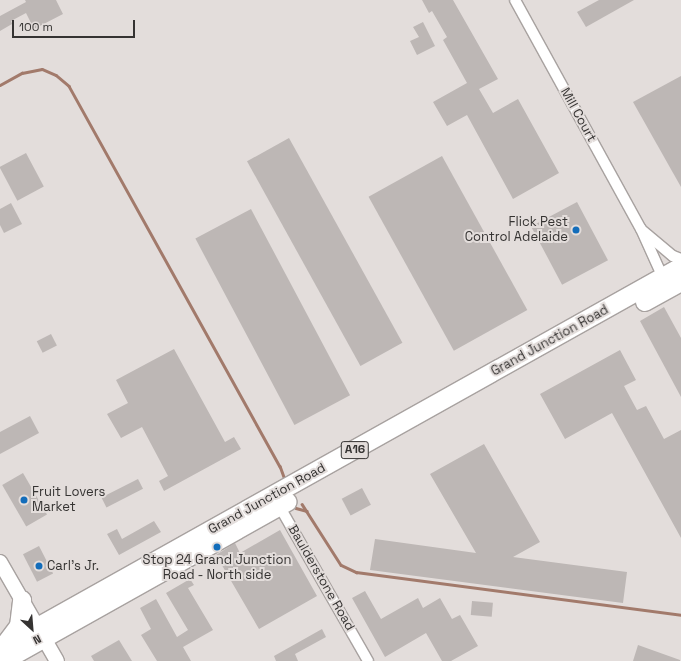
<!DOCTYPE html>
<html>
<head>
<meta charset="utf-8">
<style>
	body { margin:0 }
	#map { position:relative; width:681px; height:661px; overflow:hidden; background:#e3dddb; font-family:"Space Grotesk",sans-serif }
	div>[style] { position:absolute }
	.stream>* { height:2.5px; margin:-1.25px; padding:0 1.25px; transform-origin:1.25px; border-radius:1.25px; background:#a27a6b }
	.building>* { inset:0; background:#bdb7b5; transform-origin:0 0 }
	.roads { filter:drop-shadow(1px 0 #a8a2a0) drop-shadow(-1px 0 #a8a2a0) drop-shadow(0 1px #a8a2a0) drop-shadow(0 -1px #a8a2a0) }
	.street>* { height:10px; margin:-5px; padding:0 5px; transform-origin:5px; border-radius:5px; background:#fff }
	.secondary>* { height:14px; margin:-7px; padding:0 7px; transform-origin:7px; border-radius:7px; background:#fff }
	.highway>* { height:18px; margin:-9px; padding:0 9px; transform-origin:9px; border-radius:9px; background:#fff }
	.dots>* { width:11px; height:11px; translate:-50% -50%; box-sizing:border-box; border:2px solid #e3dddb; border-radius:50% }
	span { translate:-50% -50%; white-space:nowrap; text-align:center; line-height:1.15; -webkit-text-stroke:4px #e3dddb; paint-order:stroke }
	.shield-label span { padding:1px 3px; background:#e3dddb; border:1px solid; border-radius:3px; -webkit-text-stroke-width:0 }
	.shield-label { font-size:12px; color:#353332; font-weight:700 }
	.street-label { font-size:13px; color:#353332 }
	.poi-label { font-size:13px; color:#353332 }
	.right { translate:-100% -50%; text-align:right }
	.left { translate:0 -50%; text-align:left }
	.north { position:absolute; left:12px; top:609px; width:40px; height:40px; -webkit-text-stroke:3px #e3dddb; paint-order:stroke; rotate:154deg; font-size:11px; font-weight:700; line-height:16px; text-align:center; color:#353332 }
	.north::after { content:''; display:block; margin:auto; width:14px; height:18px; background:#353332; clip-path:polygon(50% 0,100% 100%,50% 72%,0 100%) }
	.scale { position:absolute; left:12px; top:20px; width:123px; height:18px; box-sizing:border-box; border:2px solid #353332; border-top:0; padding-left:5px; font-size:12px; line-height:14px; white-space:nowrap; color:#353332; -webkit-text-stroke:3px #e3dddb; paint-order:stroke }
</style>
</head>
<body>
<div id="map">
	<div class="stream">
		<div style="left:0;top:85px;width:25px;rotate:-29deg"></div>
		<div style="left:22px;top:73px;width:20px;rotate:-11deg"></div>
		<div style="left:42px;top:69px;width:15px;rotate:23deg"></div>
		<div style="left:56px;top:75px;width:17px;rotate:40deg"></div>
		<div style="left:69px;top:86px;width:435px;rotate:61deg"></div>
		<div style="left:280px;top:466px;width:12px;rotate:70deg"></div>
		<div style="left:302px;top:504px;width:72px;rotate:57.4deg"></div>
		<div style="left:341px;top:565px;width:17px;rotate:25deg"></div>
		<div style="left:356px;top:572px;width:328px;rotate:7.5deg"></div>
		<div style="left:296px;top:508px;width:11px;rotate:15deg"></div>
	</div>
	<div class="building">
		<div style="clip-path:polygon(25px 0,56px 0,63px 14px,34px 29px,26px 13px,11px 21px,12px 24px,0 31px,0 16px,26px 2px)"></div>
		<div style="clip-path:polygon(422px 0,453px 0,498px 79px,479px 89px,493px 113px,518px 99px,559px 173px,513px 199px,467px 115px,447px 126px,433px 102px,467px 83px,443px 40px,447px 37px,432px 11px,429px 13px)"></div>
		<div style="clip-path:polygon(599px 0,634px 0,586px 27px,577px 12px)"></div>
		<div style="clip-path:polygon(423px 22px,435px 46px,417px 55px,410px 41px,419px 37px,413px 27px)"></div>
		<div style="clip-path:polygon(681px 76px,681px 187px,633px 102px)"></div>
		<div style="left:289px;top:138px;width:234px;height:48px;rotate:61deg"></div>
		<div style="left:26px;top:153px;width:38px;height:30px;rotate:62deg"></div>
		<div style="left:442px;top:156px;width:176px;height:84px;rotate:61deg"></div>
		<div style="left:577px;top:202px;width:66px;height:52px;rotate:62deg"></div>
		<div style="clip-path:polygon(11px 203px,22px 224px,4px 233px,0 225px,0 209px)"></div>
		<div style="left:251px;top:209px;width:211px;height:63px;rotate:62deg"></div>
		<div style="clip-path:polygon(664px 307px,681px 338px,681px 397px,640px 321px)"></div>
		<div style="left:51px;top:334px;width:13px;height:16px;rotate:63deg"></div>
		<div style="clip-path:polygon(174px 349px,225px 442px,234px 437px,241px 449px,164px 491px,159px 481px,168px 476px,142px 427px,121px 438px,107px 414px,128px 403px,116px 380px)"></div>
		<div style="clip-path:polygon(620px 350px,636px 380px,624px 386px,637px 410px,646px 406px,664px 439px,681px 430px,681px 538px,612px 413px,565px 439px,540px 394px)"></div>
		<div style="clip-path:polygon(30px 416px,39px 433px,0 454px,0 432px)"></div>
		<div style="clip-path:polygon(484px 444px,540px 542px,513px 557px,627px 572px,623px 603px,370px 570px,375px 539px,476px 553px,430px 474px)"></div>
		<div style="left:23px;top:473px;width:48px;height:24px;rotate:60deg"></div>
		<div style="left:138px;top:479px;width:11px;height:41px;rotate:63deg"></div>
		<div style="left:362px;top:488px;width:19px;height:23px;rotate:62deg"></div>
		<div style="clip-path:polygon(154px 521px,161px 532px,119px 555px,107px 534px,117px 529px,122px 539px)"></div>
		<div style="clip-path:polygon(280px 530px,317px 596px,259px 629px,216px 555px,235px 543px,240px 553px)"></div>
		<div style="left:39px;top:546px;width:31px;height:18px;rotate:63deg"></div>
		<div style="clip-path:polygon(190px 579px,194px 585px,188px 588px,213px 630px,183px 647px,191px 661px,157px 661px,141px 635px,151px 629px,140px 608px,156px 599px,177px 637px,188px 630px,166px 593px)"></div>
		<div style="clip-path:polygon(365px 591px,381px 619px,418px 598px,423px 608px,440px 598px,452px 619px,460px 615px,478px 646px,451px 661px,442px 661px,426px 633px,385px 657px,352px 598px)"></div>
		<div style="left:472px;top:601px;width:21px;height:14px;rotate:5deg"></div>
		<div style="clip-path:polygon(322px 629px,326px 637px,295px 654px,298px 661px,276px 661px,274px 656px)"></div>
		<div style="clip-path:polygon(119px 640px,132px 661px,94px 661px,91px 656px)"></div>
		<div style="clip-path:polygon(638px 645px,680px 660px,680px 661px,633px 661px)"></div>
	</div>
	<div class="roads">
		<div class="street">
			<div style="left:515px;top:0;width:261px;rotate:61.2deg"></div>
			<div style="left:641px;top:229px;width:56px;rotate:65.7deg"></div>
			<div style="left:643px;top:231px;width:39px;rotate:40deg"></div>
			<div style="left:673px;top:256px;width:9px;rotate:21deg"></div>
			<div style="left:277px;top:502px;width:183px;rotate:60.2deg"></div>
		</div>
		<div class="secondary">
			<div style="left:0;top:562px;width:114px;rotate:60.1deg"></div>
		</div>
		<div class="highway">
			<div style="left:645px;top:302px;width:41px;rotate:-29.1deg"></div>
			<div style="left:7px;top:642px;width:20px;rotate:-53deg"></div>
			<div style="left:19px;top:626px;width:26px;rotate:-83deg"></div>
			<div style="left:0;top:648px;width:780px;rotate:-29.23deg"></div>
			<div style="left:4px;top:661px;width:325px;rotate:-29.3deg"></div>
		</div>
	</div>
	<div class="dots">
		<div style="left:576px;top:230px;background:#136dba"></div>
		<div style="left:24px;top:500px;background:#136dba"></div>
		<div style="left:217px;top:547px;background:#136dba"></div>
		<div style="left:39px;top:566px;background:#136dba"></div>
	</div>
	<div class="shield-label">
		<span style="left:355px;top:450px">A16</span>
	</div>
	<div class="street-label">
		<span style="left:578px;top:115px;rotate:61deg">Mill Court</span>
		<span style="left:550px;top:341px;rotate:-29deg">Grand Junction Road</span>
		<span style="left:267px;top:499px;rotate:-29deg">Grand Junction Road</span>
		<span style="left:321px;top:578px;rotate:60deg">Baulderstone Road</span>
	</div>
	<div class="poi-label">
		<span class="right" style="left:568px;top:230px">Flick Pest<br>Control Adelaide</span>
		<span class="left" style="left:32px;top:500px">Fruit Lovers<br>Market</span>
		<span style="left:217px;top:568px">Stop 24 Grand Junction<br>Road - North side</span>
		<span class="left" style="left:47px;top:566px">Carl's Jr.</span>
	</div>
	<div class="north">N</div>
	<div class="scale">100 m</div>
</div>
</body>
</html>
